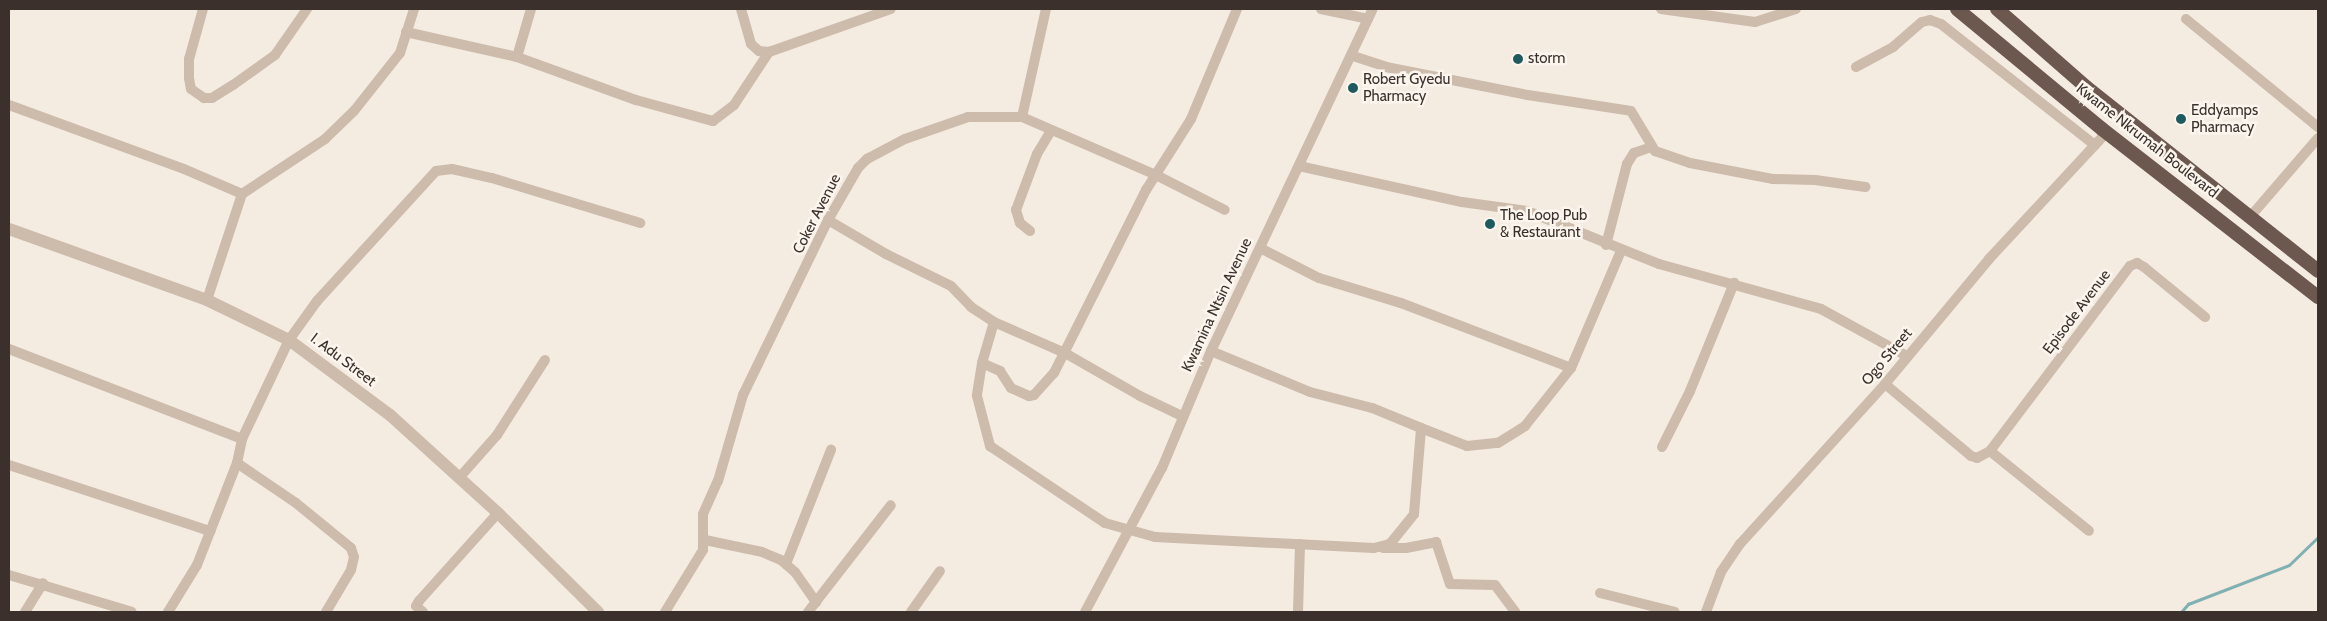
<!DOCTYPE html>
<html>
<head>
<meta charset="utf-8">
<style>
	body { margin:0 }
	#map { position:relative; width:2327px; height:621px; overflow:hidden; background:#f4ebe1; font-family:Cabin,sans-serif }
	div>[style] { position:absolute }
	.stream>* { height:3px; margin:-1.5px; padding:0 1.5px; transform-origin:1.5px; border-radius:1.5px; background:#7fb0b2 }
	.minor>* { height:10px; margin:-5px; padding:0 5px; transform-origin:5px; border-radius:5px; background:#cdbbac }
	.tertiary>* { height:12px; margin:-6px; padding:0 6px; transform-origin:6px; border-radius:6px; background:#cdbbac }
	.trunk>* { height:14px; margin:-7px; padding:0 7px; transform-origin:7px; border-radius:7px; background:#6c584f }
	.dots>* { width:14px; height:14px; translate:-50% -50%; box-sizing:border-box; border:2px solid #fbf5ee; border-radius:50% }
	span { translate:-50% -50%; white-space:nowrap; text-align:center; line-height:1.15; -webkit-text-stroke:5px #fbf5ee; paint-order:stroke }
	.poi-label { font-size:15px; color:#3b302b }
	.left { translate:0 -50%; text-align:left }
	.street-label { font-size:15px; color:#3b302b }
	.frame { position:absolute; inset:0; border:10px solid #3b302b; pointer-events:none }
</style>
</head>
<body>
<div id="map">
	<div class="stream">
		<div style="left:2181px;top:612px;width:11px;rotate:-49deg"></div>
		<div style="left:2188px;top:604px;width:108px;rotate:-21.1deg"></div>
		<div style="left:2289px;top:565px;width:40px;rotate:-44deg"></div>
	</div>
	<div class="minor">
		<div style="left:203px;top:9px;width:52px;rotate:105.6deg"></div>
		<div style="left:189px;top:59px;width:19px;rotate:90deg"></div>
		<div style="left:189px;top:78px;width:11px;rotate:80deg"></div>
		<div style="left:191px;top:89px;width:16px;rotate:35deg"></div>
		<div style="left:204px;top:98px;width:8px"></div>
		<div style="left:212px;top:98px;width:25px;rotate:-32deg"></div>
		<div style="left:233px;top:85px;width:52px;rotate:-35.5deg"></div>
		<div style="left:275px;top:55px;width:56px;rotate:-55.2deg"></div>
		<div style="left:741px;top:9px;width:36px;rotate:74deg"></div>
		<div style="left:751px;top:44px;width:11px;rotate:41deg"></div>
		<div style="left:759px;top:51px;width:10px;rotate:6deg"></div>
		<div style="left:1321px;top:9px;width:48px;rotate:12deg"></div>
		<div style="left:1661px;top:9px;width:95px;rotate:7.9deg"></div>
		<div style="left:1755px;top:22px;width:43px;rotate:-17.6deg"></div>
		<div style="left:2186px;top:19px;width:171px;rotate:39.3deg"></div>
		<div style="left:406px;top:32px;width:114px;rotate:12.7deg"></div>
		<div style="left:517px;top:57px;width:50px;rotate:-73.7deg"></div>
		<div style="left:1353px;top:56px;width:35px;rotate:18deg"></div>
		<div style="left:1386px;top:67px;width:145px;rotate:11.2deg"></div>
		<div style="left:1528px;top:95px;width:104px;rotate:8.8deg"></div>
		<div style="left:1631px;top:111px;width:47px;rotate:59deg"></div>
		<div style="left:1655px;top:151px;width:37px;rotate:19deg"></div>
		<div style="left:1690px;top:163px;width:85px;rotate:10.9deg"></div>
		<div style="left:1773px;top:179px;width:42px;rotate:1.4deg"></div>
		<div style="left:1815px;top:180px;width:51px;rotate:7.8deg"></div>
		<div style="left:517px;top:57px;width:127px;rotate:19.9deg"></div>
		<div style="left:636px;top:100px;width:80px;rotate:15.3deg"></div>
		<div style="left:713px;top:121px;width:26px;rotate:-37deg"></div>
		<div style="left:734px;top:105px;width:64px;rotate:-56.6deg"></div>
		<div style="left:769px;top:52px;width:129px;rotate:-19.4deg"></div>
		<div style="left:1856px;top:67px;width:42px;rotate:-28.4deg"></div>
		<div style="left:1893px;top:47px;width:38px;rotate:-41deg"></div>
		<div style="left:1922px;top:22px;width:8px;rotate:-14deg"></div>
		<div style="left:1930px;top:20px;width:12px;rotate:20deg"></div>
		<div style="left:1941px;top:24px;width:196px;rotate:38.2deg"></div>
		<div style="left:9px;top:105px;width:186px;rotate:20.1deg"></div>
		<div style="left:184px;top:169px;width:63px;rotate:23.3deg"></div>
		<div style="left:242px;top:194px;width:112px;rotate:108.3deg"></div>
		<div style="left:1022px;top:117px;width:111px;rotate:-77.5deg"></div>
		<div style="left:1299px;top:166px;width:167px;rotate:12.5deg"></div>
		<div style="left:1462px;top:202px;width:66px;rotate:7.9deg"></div>
		<div style="left:1527px;top:211px;width:142px;rotate:21.9deg"></div>
		<div style="left:1659px;top:264px;width:168px;rotate:15.5deg"></div>
		<div style="left:1821px;top:309px;width:98px;rotate:28.7deg"></div>
		<div style="left:242px;top:194px;width:100px;rotate:-33.5deg"></div>
		<div style="left:325px;top:139px;width:40px;rotate:-44deg"></div>
		<div style="left:354px;top:111px;width:74px;rotate:-51.6deg"></div>
		<div style="left:400px;top:53px;width:46px;rotate:-72.3deg"></div>
		<div style="left:2250px;top:217px;width:104px;rotate:-49.3deg"></div>
		<div style="left:828px;top:220px;width:67px;rotate:30.4deg"></div>
		<div style="left:886px;top:254px;width:72px;rotate:26.2deg"></div>
		<div style="left:951px;top:286px;width:29px;rotate:46deg"></div>
		<div style="left:971px;top:307px;width:27px;rotate:33deg"></div>
		<div style="left:994px;top:322px;width:77px;rotate:23.6deg"></div>
		<div style="left:1065px;top:353px;width:86px;rotate:29.8deg"></div>
		<div style="left:1140px;top:396px;width:47px;rotate:25.5deg"></div>
		<div style="left:1030px;top:231px;width:13px;rotate:-141deg"></div>
		<div style="left:1020px;top:223px;width:14px;rotate:-107deg"></div>
		<div style="left:1016px;top:210px;width:60px;rotate:-69.4deg"></div>
		<div style="left:1037px;top:154px;width:27px;rotate:-59deg"></div>
		<div style="left:1606px;top:245px;width:84px;rotate:-75.5deg"></div>
		<div style="left:1627px;top:164px;width:13px;rotate:-58deg"></div>
		<div style="left:1634px;top:153px;width:18px;rotate:-19deg"></div>
		<div style="left:1260px;top:248px;width:66px;rotate:27deg"></div>
		<div style="left:1319px;top:278px;width:86px;rotate:17deg"></div>
		<div style="left:1401px;top:303px;width:182px;rotate:20.9deg"></div>
		<div style="left:1571px;top:368px;width:127px;rotate:-66.9deg"></div>
		<div style="left:994px;top:322px;width:43px;rotate:106.3deg"></div>
		<div style="left:982px;top:363px;width:33px;rotate:99deg"></div>
		<div style="left:977px;top:396px;width:52px;rotate:75.4deg"></div>
		<div style="left:990px;top:446px;width:138px;rotate:33.8deg"></div>
		<div style="left:1105px;top:523px;width:52px;rotate:15.6deg"></div>
		<div style="left:1155px;top:537px;width:219px;rotate:2.9deg"></div>
		<div style="left:1374px;top:548px;width:16px;rotate:-14deg"></div>
		<div style="left:1390px;top:544px;width:38px;rotate:-51deg"></div>
		<div style="left:1414px;top:514px;width:86px;rotate:-85.3deg"></div>
		<div style="left:1421px;top:428px;width:53px;rotate:-157.8deg"></div>
		<div style="left:1372px;top:408px;width:64px;rotate:-165.5deg"></div>
		<div style="left:1310px;top:392px;width:107px;rotate:-157.5deg"></div>
		<div style="left:9px;top:349px;width:250px;rotate:21.1deg"></div>
		<div style="left:242px;top:439px;width:110px;rotate:-64.6deg"></div>
		<div style="left:289px;top:340px;width:48px;rotate:-54.3deg"></div>
		<div style="left:317px;top:301px;width:176px;rotate:-47.5deg"></div>
		<div style="left:436px;top:171px;width:16px;rotate:-7deg"></div>
		<div style="left:452px;top:169px;width:41px;rotate:12.7deg"></div>
		<div style="left:492px;top:178px;width:155px;rotate:16.9deg"></div>
		<div style="left:982px;top:363px;width:20px;rotate:24deg"></div>
		<div style="left:1000px;top:371px;width:20px;rotate:57deg"></div>
		<div style="left:1011px;top:388px;width:20px;rotate:24deg"></div>
		<div style="left:1029px;top:396px;width:5px;rotate:-11deg"></div>
		<div style="left:1034px;top:395px;width:30px;rotate:-48deg"></div>
		<div style="left:1054px;top:373px;width:205px;rotate:-63.3deg"></div>
		<div style="left:1146px;top:190px;width:84px;rotate:-57.6deg"></div>
		<div style="left:1191px;top:119px;width:119px;rotate:-67.3deg"></div>
		<div style="left:1885px;top:384px;width:112px;rotate:39.9deg"></div>
		<div style="left:1971px;top:456px;width:6px;rotate:18deg"></div>
		<div style="left:1977px;top:458px;width:15px;rotate:-28deg"></div>
		<div style="left:1990px;top:451px;width:232px;rotate:-52.9deg"></div>
		<div style="left:2130px;top:266px;width:8px;rotate:-23deg"></div>
		<div style="left:2137px;top:263px;width:8px;rotate:30deg"></div>
		<div style="left:2144px;top:267px;width:79px;rotate:39.3deg"></div>
		<div style="left:1421px;top:428px;width:49px;rotate:21.4deg"></div>
		<div style="left:1467px;top:446px;width:31px;rotate:-6deg"></div>
		<div style="left:1498px;top:443px;width:32px;rotate:-32deg"></div>
		<div style="left:1525px;top:426px;width:74px;rotate:-51.6deg"></div>
		<div style="left:1662px;top:447px;width:63px;rotate:-63.4deg"></div>
		<div style="left:1690px;top:391px;width:117px;rotate:-67.8deg"></div>
		<div style="left:1990px;top:451px;width:127px;rotate:38.9deg"></div>
		<div style="left:237px;top:463px;width:71px;rotate:34.1deg"></div>
		<div style="left:296px;top:503px;width:71px;rotate:39.3deg"></div>
		<div style="left:351px;top:548px;width:9px;rotate:72deg"></div>
		<div style="left:354px;top:557px;width:13px;rotate:103deg"></div>
		<div style="left:351px;top:570px;width:49px;rotate:120.8deg"></div>
		<div style="left:9px;top:465px;width:212px;rotate:18.2deg"></div>
		<div style="left:459px;top:478px;width:57px;rotate:-48.5deg"></div>
		<div style="left:497px;top:435px;width:89px;rotate:-57.4deg"></div>
		<div style="left:705px;top:540px;width:58px;rotate:11.9deg"></div>
		<div style="left:762px;top:552px;width:21px;rotate:23deg"></div>
		<div style="left:781px;top:560px;width:18px;rotate:41deg"></div>
		<div style="left:795px;top:572px;width:37px;rotate:55deg"></div>
		<div style="left:1383px;top:548px;width:23px"></div>
		<div style="left:1406px;top:548px;width:31px;rotate:-11deg"></div>
		<div style="left:1436px;top:542px;width:44px;rotate:71.6deg"></div>
		<div style="left:1450px;top:584px;width:45px;rotate:1.3deg"></div>
		<div style="left:1495px;top:585px;width:34px;rotate:53deg"></div>
		<div style="left:786px;top:564px;width:123px;rotate:-68.5deg"></div>
		<div style="left:9px;top:575px;width:128px;rotate:16.7deg"></div>
		<div style="left:1600px;top:593px;width:77px;rotate:14.2deg"></div>
		<div style="left:25px;top:612px;width:34px;rotate:-58deg"></div>
		<div style="left:168px;top:612px;width:55px;rotate:-58.3deg"></div>
		<div style="left:197px;top:565px;width:110px;rotate:-68.6deg"></div>
		<div style="left:237px;top:463px;width:25px;rotate:-78deg"></div>
		<div style="left:423px;top:612px;width:9px;rotate:-139deg"></div>
		<div style="left:416px;top:606px;width:6px;rotate:-59deg"></div>
		<div style="left:419px;top:601px;width:118px;rotate:-48.1deg"></div>
		<div style="left:665px;top:612px;width:73px;rotate:-58.5deg"></div>
		<div style="left:703px;top:550px;width:36px;rotate:-90deg"></div>
		<div style="left:703px;top:514px;width:36px;rotate:-66deg"></div>
		<div style="left:718px;top:481px;width:90px;rotate:-73.8deg"></div>
		<div style="left:743px;top:395px;width:195px;rotate:-64.1deg"></div>
		<div style="left:828px;top:220px;width:60px;rotate:-60deg"></div>
		<div style="left:858px;top:168px;width:13px;rotate:-45deg"></div>
		<div style="left:867px;top:159px;width:43px;rotate:-27.8deg"></div>
		<div style="left:905px;top:139px;width:67px;rotate:-19.2deg"></div>
		<div style="left:968px;top:117px;width:54px"></div>
		<div style="left:1022px;top:117px;width:146px;rotate:23.4deg"></div>
		<div style="left:1156px;top:175px;width:77px;rotate:26.9deg"></div>
		<div style="left:808px;top:612px;width:135px;rotate:-52.2deg"></div>
		<div style="left:911px;top:612px;width:50px;rotate:-54.7deg"></div>
		<div style="left:1085px;top:612px;width:163px;rotate:-61.9deg"></div>
		<div style="left:1162px;top:468px;width:127px;rotate:-67.3deg"></div>
		<div style="left:1211px;top:351px;width:378px;rotate:-64.7deg"></div>
		<div style="left:1298px;top:612px;width:68px;rotate:-88.3deg"></div>
		<div style="left:1706px;top:612px;width:43px;rotate:-69.4deg"></div>
		<div style="left:1721px;top:572px;width:34px;rotate:-56deg"></div>
		<div style="left:1740px;top:544px;width:216px;rotate:-47.8deg"></div>
		<div style="left:1885px;top:384px;width:163px;rotate:-50.2deg"></div>
		<div style="left:1989px;top:259px;width:173px;rotate:-47.1deg"></div>
	</div>
	<div class="tertiary">
		<div style="left:9px;top:229px;width:210px;rotate:19.7deg"></div>
		<div style="left:207px;top:300px;width:91px;rotate:26deg"></div>
		<div style="left:289px;top:340px;width:126px;rotate:36.6deg"></div>
		<div style="left:390px;top:415px;width:146px;rotate:42.2deg"></div>
		<div style="left:498px;top:513px;width:141px;rotate:44.7deg"></div>
	</div>
	<div class="trunk">
		<div style="left:1957px;top:9px;width:188px;rotate:39.6deg"></div>
		<div style="left:2102px;top:129px;width:274px;rotate:37.9deg"></div>
		<div style="left:1997px;top:9px;width:118px;rotate:41.2deg"></div>
		<div style="left:2086px;top:87px;width:296px;rotate:38.4deg"></div>
	</div>
	<div class="dots">
		<div style="left:1518px;top:59px;background:#1f5a5e"></div>
		<div style="left:1353px;top:88px;background:#1f5a5e"></div>
		<div style="left:2181px;top:119px;background:#1f5a5e"></div>
		<div style="left:1490px;top:224px;background:#1f5a5e"></div>
	</div>
	<div class="poi-label">
		<span class="left" style="left:1528px;top:59px">storm</span>
		<span class="left" style="left:1363px;top:88px">Robert Gyedu<br>Pharmacy</span>
		<span class="left" style="left:2191px;top:119px">Eddyamps<br>Pharmacy</span>
		<span class="left" style="left:1500px;top:224px">The Loop Pub<br>&amp; Restaurant</span>
	</div>
	<div class="street-label">
		<span style="left:2147px;top:141px;rotate:38deg">Kwame Nkrumah Boulevard</span>
		<span style="left:817px;top:214px;rotate:-63deg">Coker Avenue</span>
		<span style="left:1217px;top:305px;rotate:-65deg">Kwamina Ntsin Avenue</span>
		<span style="left:2077px;top:312px;rotate:-53deg">Episode Avenue</span>
		<span style="left:1887px;top:357px;rotate:-50deg">Ogo Street</span>
		<span style="left:343px;top:360px;rotate:37deg">I. Adu Street</span>
	</div>
	<div class="frame"></div>
</div>
</body>
</html>
